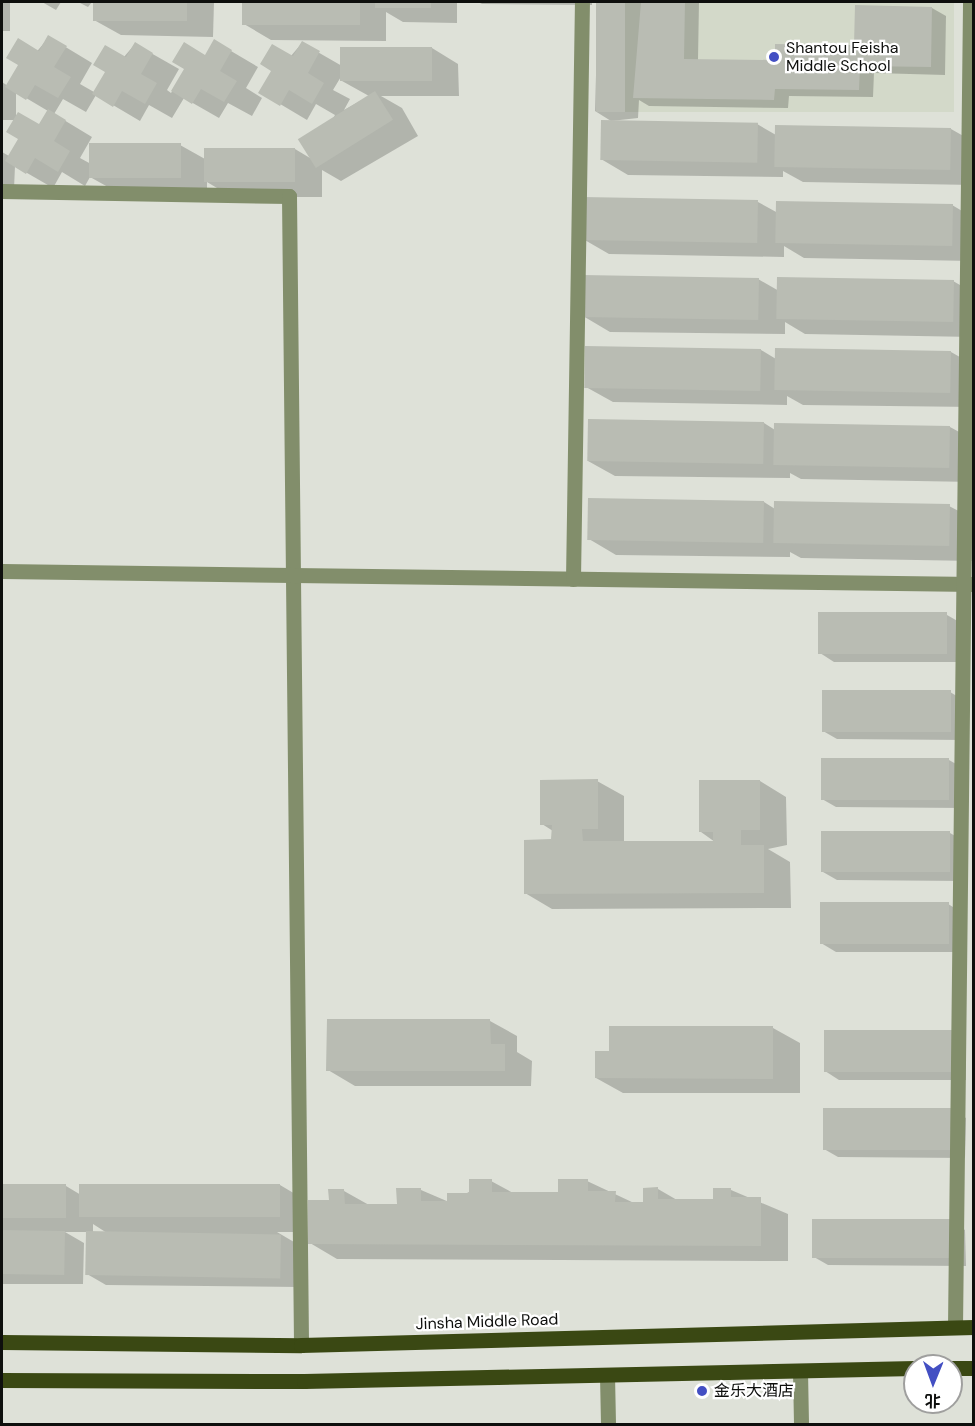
<!DOCTYPE html>
<html>
<head>
<meta charset="utf-8">
<style>
	body { margin:0 }
	#map { position:relative; width:975px; height:1426px; overflow:hidden; background:#dee1d8; font-family:"DM Sans","Noto Sans SC",sans-serif }
	div>[style] { position:absolute }
	.built>* { inset:0; background:#d3d9c9; transform-origin:0 0 }
	.shadow>* { inset:0; background:#0003; transform-origin:0 0 }
	.building>* { inset:0; background:#b9bcb3; transform-origin:0 0 }
	.minor>* { height:15px; margin:-7.5px; padding:0 7.5px; transform-origin:7.5px; border-radius:7.5px; background:#828e6b }
	.major>* { height:15px; margin:-7.5px; padding:0 7.5px; transform-origin:7.5px; border-radius:7.5px; background:#3a4813 }
	.dots>* { width:16px; height:16px; translate:-50% -50%; box-sizing:border-box; border:3px solid #fff; border-radius:50% }
	span { translate:-50% -50%; white-space:nowrap; text-align:center; line-height:1.15; -webkit-text-stroke:4.5px #fff; paint-order:stroke }
	.poi-label { font-size:16px; color:#0e0f0d }
	.left { translate:0 -50%; text-align:left }
	.street-label { font-size:16px; color:#0e0f0d }
	.frame { position:absolute; inset:0; border:3px solid #0e0f0d; pointer-events:none }
	.north { position:absolute; left:903px; top:1354px; width:60px; height:60px; box-sizing:border-box; background:#fff; border:2px solid #9f9f9e; border-radius:50%; rotate:181deg; font-size:16px; font-weight:700; line-height:24px; text-align:center; color:#0e0f0d }
	.north::after { content:''; display:block; margin:auto; width:21px; height:27px; background:#434fc3; clip-path:polygon(50% 0,100% 100%,50% 72%,0 100%) }
</style>
</head>
<body>
<div id="map">
	<div class="built">
		<div style="left:596px;top:2px;width:358px;height:110px"></div>
	</div>
	<div class="shadow">
		<div style="left:2px;top:2px;width:8px;height:29px"></div>
		<div style="clip-path:polygon(42px 2px,61px 2px,56px 10px)"></div>
		<div style="clip-path:polygon(78px 2px,92px 2px,88px 7px)"></div>
		<div style="clip-path:polygon(95px 2px,214px 2px,213px 37px,121px 35px,94px 20px)"></div>
		<div style="clip-path:polygon(244px 2px,457px 2px,457px 23px,403px 22px,386px 12px,386px 41px,271px 40px,244px 24px)"></div>
		<div style="clip-path:polygon(478px 2px,592px 2px,592px 5px,482px 4px)"></div>
		<div style="clip-path:polygon(598px 2px,699px 2px,698px 60px,777px 62px,855px 47px,932px 8px,946px 16px,945px 75px,874px 73px,873px 97px,789px 96px,788px 108px,649px 106px,639px 100px,638px 118px,611px 121px,595px 111px)"></div>
		<div style="clip-path:polygon(evenodd,49px 37px,92px 63px,80px 84px,94px 92px,135px 44px,179px 69px,167px 90px,171px 93px,186px 69px,206px 57px,214px 41px,258px 67px,246px 88px,262px 98px,252px 116px,228px 103px,219px 118px,184px 98px,172px 118px,149px 105px,140px 121px,96px 95px,86px 112px,63px 99px,54px 114px,92px 137px,80px 158px,91px 164px,180px 145px,205px 159px,295px 149px,310px 158px,335px 115px,316px 104px,307px 120px,260px 92px,302px 43px,342px 66px,432px 48px,458px 64px,459px 96px,381px 96px,402px 108px,418px 136px,341px 181px,322px 170px,322px 197px,232px 197px,207px 182px,207px 193px,117px 192px,90px 177px,85px 186px,62px 172px,53px 188px,15px 166px,14px 189px,2px 189px,2px 152px,9px 156px,20px 138px,15px 120px,2px 120px,2px 82px,8px 86px,49px 37px,342px 75px,342px 81px,369px 96px,344px 110px,350px 99px,333px 90px,342px 75px,49px 37px,16px 92px,48px 111px,39px 126px,16px 119px,16px 92px)"></div>
		<div style="clip-path:polygon(757px 124px,776px 135px,951px 129px,974px 142px,974px 185px,803px 182px,783px 171px,783px 177px,628px 175px,601px 159px)"></div>
		<div style="clip-path:polygon(758px 202px,778px 213px,952px 205px,974px 218px,974px 261px,804px 258px,784px 246px,784px 257px,609px 254px,583px 239px)"></div>
		<div style="clip-path:polygon(758px 279px,779px 291px,953px 281px,974px 293px,974px 337px,805px 334px,785px 322px,785px 334px,610px 332px,583px 316px)"></div>
		<div style="clip-path:polygon(761px 350px,776px 359px,777px 350px,951px 352px,974px 365px,974px 407px,803px 405px,787px 396px,787px 405px,613px 402px,586px 387px)"></div>
		<div style="clip-path:polygon(764px 423px,775px 430px,950px 427px,974px 440px,974px 482px,801px 479px,790px 473px,790px 478px,615px 476px,588px 461px)"></div>
		<div style="clip-path:polygon(589px 500px,764px 502px,775px 509px,949px 506px,974px 519px,974px 561px,801px 558px,790px 552px,790px 557px,616px 555px,589px 539px)"></div>
		<div style="clip-path:polygon(947px 615px,961px 623px,961px 662px,834px 662px,820px 653px)"></div>
		<div style="clip-path:polygon(950px 692px,965px 701px,964px 740px,837px 739px,823px 731px)"></div>
		<div style="clip-path:polygon(949px 760px,963px 768px,963px 808px,836px 807px,822px 799px)"></div>
		<div style="clip-path:polygon(597px 781px,624px 796px,624px 842px,715px 842px,701px 832px,760px 781px,786px 797px,787px 845px,768px 849px,790px 862px,791px 908px,552px 909px,525px 893px,553px 841px,553px 831px,542px 824px)"></div>
		<div style="clip-path:polygon(950px 833px,964px 841px,964px 881px,837px 880px,823px 872px)"></div>
		<div style="clip-path:polygon(948px 904px,963px 913px,963px 952px,836px 952px,821px 943px)"></div>
		<div style="clip-path:polygon(490px 1021px,517px 1036px,517px 1052px,532px 1061px,531px 1086px,355px 1086px,328px 1070px)"></div>
		<div style="clip-path:polygon(611px 1028px,773px 1028px,800px 1043px,800px 1093px,623px 1093px,596px 1078px,611px 1053px)"></div>
		<div style="clip-path:polygon(952px 1033px,966px 1041px,966px 1080px,839px 1080px,825px 1071px)"></div>
		<div style="clip-path:polygon(951px 1110px,966px 1118px,965px 1158px,838px 1157px,824px 1149px)"></div>
		<div style="clip-path:polygon(491px 1181px,513px 1193px,560px 1193px,587px 1181px,634px 1203px,645px 1203px,658px 1189px,677px 1200px,714px 1200px,731px 1190px,788px 1214px,788px 1261px,337px 1259px,310px 1243px,330px 1202px,344px 1191px,369px 1205px,398px 1205px,421px 1190px,449px 1202px)"></div>
		<div style="clip-path:polygon(evenodd,280px 1185px,307px 1201px,307px 1232px,277px 1232px,299px 1245px,299px 1287px,106px 1285px,87px 1274px,87px 1232px,65px 1232px,84px 1243px,83px 1284px,2px 1284px,2px 1186px,66px 1186px,81px 1195px,280px 1185px,93px 1224px,107px 1233px,93px 1233px,93px 1224px)"></div>
		<div style="clip-path:polygon(951px 1221px,965px 1230px,966px 1266px,828px 1265px,814px 1257px)"></div>
	</div>
	<div class="building">
		<div style="left:93px;top:2px;width:94px;height:19px"></div>
		<div style="left:242px;top:2px;width:118px;height:23px"></div>
		<div style="left:375px;top:2px;width:56px;height:6px"></div>
		<div style="left:596px;top:2px;width:29px;height:110px"></div>
		<div style="clip-path:polygon(641px 2px,685px 2px,684px 59px,775px 60px,775px 44px,854px 45px,855px 5px,932px 7px,931px 67px,860px 66px,859px 90px,775px 89px,774px 100px,633px 98px)"></div>
		<div style="clip-path:polygon(48px 35px,67px 46px,54px 67px,71px 77px,58px 98px,35px 85px,26px 100px,5px 87px,18px 65px,6px 58px,18px 38px,39px 51px)"></div>
		<div style="clip-path:polygon(214px 39px,232px 50px,220px 71px,237px 81px,224px 102px,201px 89px,192px 104px,171px 91px,184px 69px,172px 62px,184px 42px,205px 55px)"></div>
		<div style="clip-path:polygon(302px 41px,320px 51px,308px 73px,324px 83px,312px 104px,289px 90px,280px 106px,258px 93px,271px 71px,260px 64px,272px 44px,293px 56px)"></div>
		<div style="clip-path:polygon(135px 42px,153px 53px,141px 74px,157px 83px,145px 104px,122px 91px,113px 107px,92px 94px,105px 72px,93px 65px,105px 45px,126px 57px)"></div>
		<div style="left:340px;top:47px;width:92px;height:34px"></div>
		<div style="left:375px;top:91px;width:34px;height:91px;rotate:58deg"></div>
		<div style="clip-path:polygon(48px 109px,66px 120px,54px 141px,70px 151px,58px 172px,35px 158px,26px 174px,5px 161px,18px 139px,6px 132px,18px 112px,39px 124px)"></div>
		<div style="left:601px;top:120px;width:157px;height:40px;rotate:1deg"></div>
		<div style="left:775px;top:125px;width:176px;height:42px;rotate:1deg"></div>
		<div style="left:89px;top:143px;width:92px;height:35px"></div>
		<div style="left:204px;top:148px;width:91px;height:34px"></div>
		<div style="left:582px;top:197px;width:176px;height:43px;rotate:1deg"></div>
		<div style="left:776px;top:201px;width:177px;height:42px;rotate:1deg"></div>
		<div style="left:582px;top:275px;width:177px;height:42px;rotate:1deg"></div>
		<div style="left:777px;top:277px;width:177px;height:42px;rotate:1deg"></div>
		<div style="left:585px;top:346px;width:176px;height:42px;rotate:1deg"></div>
		<div style="left:775px;top:348px;width:176px;height:42px;rotate:1deg"></div>
		<div style="left:588px;top:419px;width:176px;height:42px;rotate:1deg"></div>
		<div style="left:774px;top:423px;width:176px;height:42px;rotate:1deg"></div>
		<div style="left:588px;top:498px;width:176px;height:42px;rotate:1deg"></div>
		<div style="left:774px;top:501px;width:176px;height:42px;rotate:1deg"></div>
		<div style="left:818px;top:612px;width:129px;height:42px"></div>
		<div style="left:822px;top:690px;width:129px;height:42px"></div>
		<div style="left:821px;top:758px;width:128px;height:42px"></div>
		<div style="clip-path:polygon(598px 779px,598px 829px,582px 829px,583px 841px,713px 841px,713px 832px,699px 832px,699px 780px,760px 780px,760px 830px,741px 830px,741px 845px,764px 845px,764px 893px,524px 894px,524px 840px,551px 839px,552px 825px,540px 825px,540px 780px)"></div>
		<div style="left:821px;top:831px;width:129px;height:41px"></div>
		<div style="left:820px;top:902px;width:129px;height:42px"></div>
		<div style="clip-path:polygon(327px 1019px,490px 1019px,491px 1044px,505px 1044px,505px 1071px,326px 1071px)"></div>
		<div style="clip-path:polygon(609px 1026px,773px 1026px,773px 1079px,595px 1078px,595px 1051px,609px 1051px)"></div>
		<div style="left:824px;top:1030px;width:128px;height:42px"></div>
		<div style="left:823px;top:1108px;width:129px;height:42px"></div>
		<div style="clip-path:polygon(469px 1179px,492px 1179px,492px 1192px,558px 1192px,558px 1179px,588px 1179px,588px 1191px,616px 1191px,615px 1202px,643px 1202px,643px 1188px,658px 1187px,658px 1199px,713px 1199px,713px 1188px,731px 1188px,731px 1197px,761px 1197px,761px 1246px,308px 1244px,308px 1200px,329px 1200px,328px 1189px,344px 1189px,345px 1204px,397px 1204px,396px 1188px,421px 1188px,421px 1201px,447px 1201px,447px 1193px,469px 1193px)"></div>
		<div style="left:2px;top:1184px;width:64px;height:34px"></div>
		<div style="left:280px;top:1184px;width:33px;height:201px;rotate:90deg"></div>
		<div style="left:812px;top:1219px;width:139px;height:39px"></div>
		<div style="left:2px;top:1230px;width:63px;height:44px;rotate:1deg"></div>
		<div style="left:86px;top:1231px;width:195px;height:44px;rotate:1deg"></div>
	</div>
	<div class="minor">
		<div style="left:2px;top:191px;width:287px;rotate:1deg"></div>
		<div style="left:289px;top:196px;width:1149px;rotate:89.4deg"></div>
		<div style="left:2px;top:571px;width:972px;rotate:0.77deg"></div>
		<div style="left:573px;top:579px;width:577px;rotate:-89.11deg"></div>
		<div style="left:955px;top:1327px;width:1325px;rotate:-89.35deg"></div>
		<div style="left:800px;top:1371px;width:53px;rotate:88.9deg"></div>
		<div style="left:607px;top:1375px;width:49px;rotate:88.8deg"></div>
	</div>
	<div class="major">
		<div style="left:2px;top:1342px;width:299px;rotate:0.6deg"></div>
		<div style="left:301px;top:1345px;width:673px;rotate:-1.53deg"></div>
		<div style="left:951px;top:1368px;width:23px"></div>
		<div style="left:2px;top:1380px;width:302px;rotate:0.2deg"></div>
		<div style="left:304px;top:1381px;width:611px;rotate:-1.22deg"></div>
	</div>
	<div class="dots">
		<div style="left:774px;top:57px;background:#434fc3"></div>
		<div style="left:702px;top:1391px;background:#434fc3"></div>
	</div>
	<div class="poi-label">
		<span class="left" style="left:786px;top:57px">Shantou Feisha<br>Middle School</span>
		<span class="left" style="left:714px;top:1391px">金乐大酒店</span>
	</div>
	<div class="street-label">
		<span style="left:487px;top:1322px;rotate:-2deg">Jinsha Middle Road</span>
	</div>
	<div class="frame"></div>
	<div class="north">北</div>
</div>
</body>
</html>
